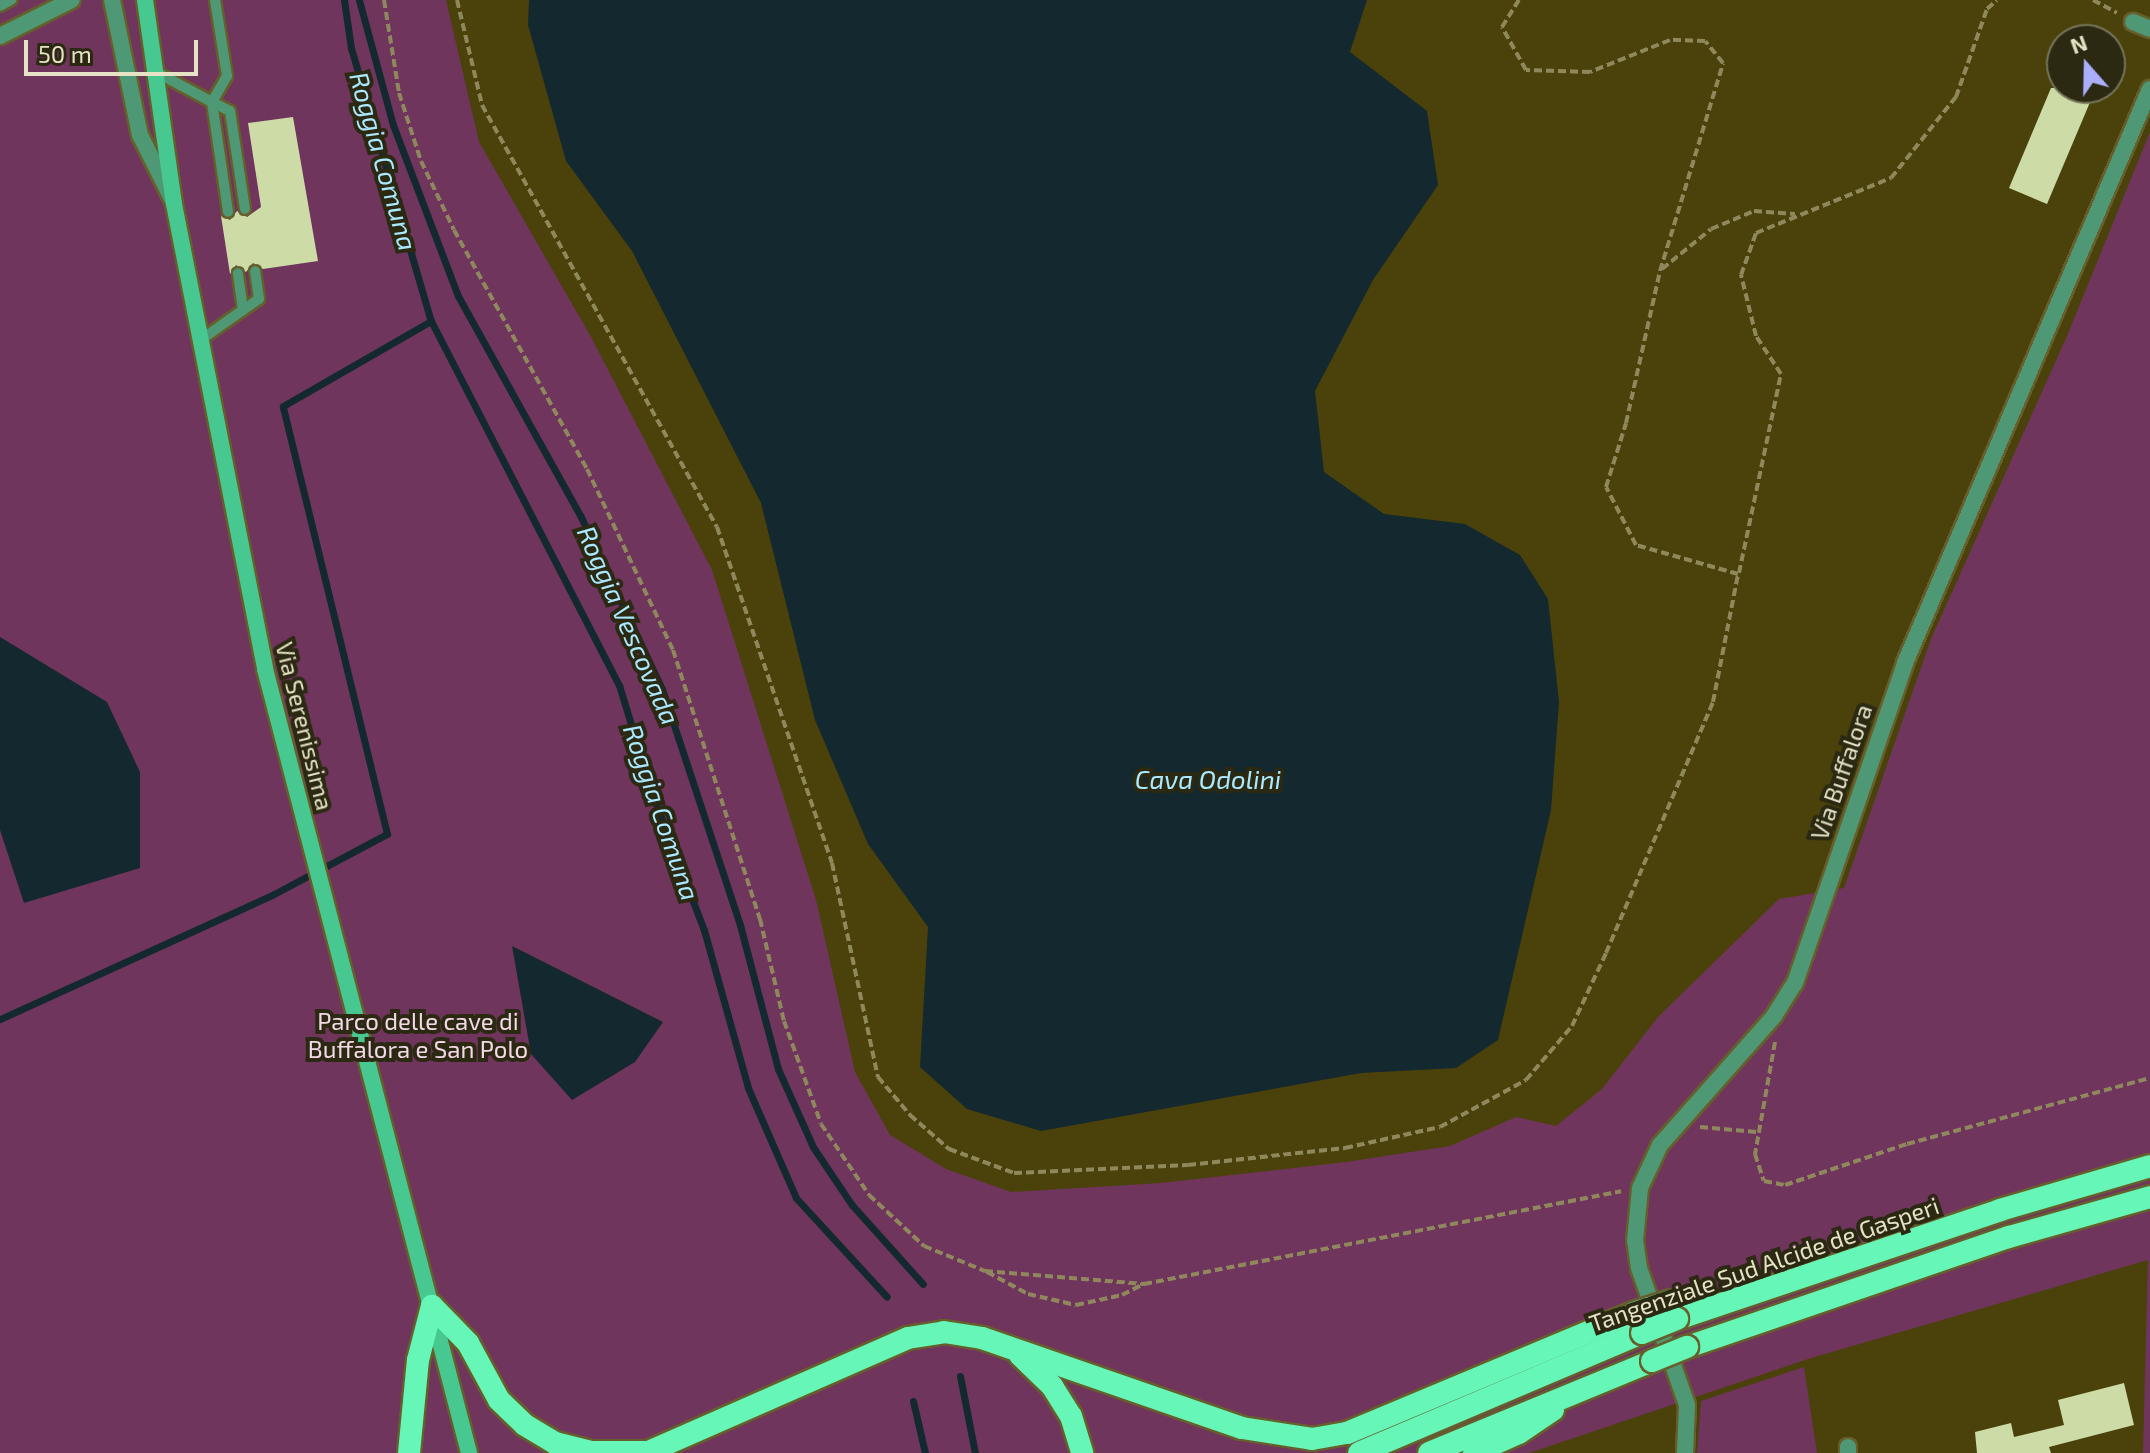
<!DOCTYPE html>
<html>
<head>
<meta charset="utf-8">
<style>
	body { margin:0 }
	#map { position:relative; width:2150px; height:1453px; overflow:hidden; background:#4a420a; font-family:"Exo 2",sans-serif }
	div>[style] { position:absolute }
	.green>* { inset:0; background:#70355d }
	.water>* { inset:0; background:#14282f }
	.stream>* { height:7px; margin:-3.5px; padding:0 3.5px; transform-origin:3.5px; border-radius:3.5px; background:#14282f }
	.building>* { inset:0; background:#cddca7 }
	.path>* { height:4px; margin-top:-2px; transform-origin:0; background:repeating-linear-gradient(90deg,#8e885c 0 8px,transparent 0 12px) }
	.roads { filter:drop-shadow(2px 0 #665f2c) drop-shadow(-2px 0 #665f2c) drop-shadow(0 2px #665f2c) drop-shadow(0 -2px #665f2c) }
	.service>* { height:10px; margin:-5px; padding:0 5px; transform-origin:5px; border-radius:5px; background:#4e9875 }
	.minor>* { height:16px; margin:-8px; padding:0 8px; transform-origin:8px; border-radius:8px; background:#4e9875 }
	.secondary>* { height:16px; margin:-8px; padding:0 8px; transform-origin:8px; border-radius:8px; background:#47c891 }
	.trunk>* { height:22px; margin:-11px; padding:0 11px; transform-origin:11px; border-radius:11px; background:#66f6b8 }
	.bridges { filter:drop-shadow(2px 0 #665f2c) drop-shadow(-2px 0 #665f2c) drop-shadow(0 2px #665f2c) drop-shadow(0 -2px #665f2c) }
	.trunk-bridge>* { height:22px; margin:-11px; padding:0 11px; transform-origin:11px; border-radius:11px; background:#66f6b8 }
	span { translate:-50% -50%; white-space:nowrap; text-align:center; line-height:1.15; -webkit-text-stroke:8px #2c2913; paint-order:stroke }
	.street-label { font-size:24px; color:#e5e2c6 }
	.park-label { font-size:24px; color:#f3d9e8 }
	.water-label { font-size:26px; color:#aae9ff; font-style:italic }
	.north { position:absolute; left:2046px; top:24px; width:80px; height:80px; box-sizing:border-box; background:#2c2913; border:2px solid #76735b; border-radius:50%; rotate:340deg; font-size:22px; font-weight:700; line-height:32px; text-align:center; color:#e5e2c6 }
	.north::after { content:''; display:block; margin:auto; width:28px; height:36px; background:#abaffb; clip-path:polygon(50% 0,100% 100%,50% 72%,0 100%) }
	.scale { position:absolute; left:24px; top:40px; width:174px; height:36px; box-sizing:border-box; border:4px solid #e5e2c6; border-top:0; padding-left:10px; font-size:24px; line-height:28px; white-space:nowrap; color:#e5e2c6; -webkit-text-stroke:6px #2c2913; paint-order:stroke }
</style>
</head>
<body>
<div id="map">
	<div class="green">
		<div style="clip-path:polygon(0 0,446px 0,479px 142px,591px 337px,712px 570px,816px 900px,855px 1072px,890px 1135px,946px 1169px,1011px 1192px,1161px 1183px,1346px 1162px,1450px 1146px,1516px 1117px,1556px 1126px,1602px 1089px,1658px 1017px,1779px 899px,1844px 888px,1931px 639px,2067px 336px,2150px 132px,2150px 1453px,2143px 1453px,2148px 1260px,1811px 1358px,1529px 1453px,0 1453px)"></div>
		<div style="clip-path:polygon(1804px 1367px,1817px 1453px,1697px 1453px,1701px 1401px)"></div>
	</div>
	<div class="water">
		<div style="clip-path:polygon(529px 0,1367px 0,1350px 52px,1427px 111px,1438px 185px,1373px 280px,1315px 391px,1324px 472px,1384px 514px,1465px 524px,1520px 555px,1548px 599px,1559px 702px,1551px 810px,1498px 1040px,1456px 1068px,1361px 1073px,1041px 1131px,967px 1109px,920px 1067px,928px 927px,868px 844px,815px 720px,761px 503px,632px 251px,566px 161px,528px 25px)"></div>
		<div style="clip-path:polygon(0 637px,107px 702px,140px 772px,140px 868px,24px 903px,0 830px)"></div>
		<div style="clip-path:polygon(512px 946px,663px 1022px,635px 1062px,572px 1100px,531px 1054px)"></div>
	</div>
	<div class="stream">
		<div style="left:344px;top:0;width:49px;rotate:81.7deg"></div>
		<div style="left:351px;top:48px;width:284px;rotate:73.7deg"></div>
		<div style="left:431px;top:321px;width:410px;rotate:62.7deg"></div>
		<div style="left:619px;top:685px;width:116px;rotate:73deg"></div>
		<div style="left:653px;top:796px;width:143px;rotate:69.2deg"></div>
		<div style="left:704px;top:930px;width:164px;rotate:74.4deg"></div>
		<div style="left:748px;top:1088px;width:120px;rotate:66.4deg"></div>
		<div style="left:796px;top:1198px;width:134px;rotate:47.4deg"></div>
		<div style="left:359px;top:0;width:130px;rotate:74.8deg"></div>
		<div style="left:393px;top:125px;width:183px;rotate:69.2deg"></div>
		<div style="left:458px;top:296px;width:253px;rotate:60.9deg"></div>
		<div style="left:581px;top:517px;width:190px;rotate:64.8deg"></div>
		<div style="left:662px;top:689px;width:249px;rotate:71.7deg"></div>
		<div style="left:740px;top:925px;width:149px;rotate:75.2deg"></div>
		<div style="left:778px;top:1069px;width:85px;rotate:65.8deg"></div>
		<div style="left:813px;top:1147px;width:70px;rotate:56.1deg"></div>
		<div style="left:852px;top:1205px;width:106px;rotate:48.1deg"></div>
		<div style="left:0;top:1019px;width:301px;rotate:-24.5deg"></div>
		<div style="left:274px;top:894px;width:128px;rotate:-28deg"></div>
		<div style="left:387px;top:834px;width:440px;rotate:-103.7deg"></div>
		<div style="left:283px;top:406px;width:171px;rotate:-29.9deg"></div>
		<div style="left:960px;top:1376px;width:78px;rotate:79deg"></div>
		<div style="left:913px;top:1401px;width:53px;rotate:77deg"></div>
	</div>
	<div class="building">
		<div style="clip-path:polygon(2051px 88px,2096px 88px,2047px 204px,2009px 188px)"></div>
		<div style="clip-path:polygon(293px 117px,318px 261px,263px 269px,253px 263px,246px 272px,236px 265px,230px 274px,221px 216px,230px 220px,237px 211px,247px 217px,261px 207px,248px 123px)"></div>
		<div style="clip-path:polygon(2124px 1383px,2134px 1425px,2049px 1447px,2051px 1453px,1977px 1453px,1975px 1432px,2011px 1423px,2014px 1437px,2064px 1425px,2058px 1400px)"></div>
	</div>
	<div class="path">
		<div style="left:384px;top:0;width:94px;rotate:80.8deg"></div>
		<div style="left:399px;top:93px;width:71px;rotate:72.1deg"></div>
		<div style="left:421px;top:161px;width:76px;rotate:64.4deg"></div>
		<div style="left:454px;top:230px;width:274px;rotate:60.9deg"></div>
		<div style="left:587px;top:469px;width:200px;rotate:64.6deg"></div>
		<div style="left:673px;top:650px;width:283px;rotate:72.1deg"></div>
		<div style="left:760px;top:919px;width:105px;rotate:76.8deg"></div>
		<div style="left:784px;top:1021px;width:109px;rotate:70.2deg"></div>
		<div style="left:821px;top:1124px;width:86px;rotate:55.9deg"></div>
		<div style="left:869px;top:1195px;width:75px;rotate:42.8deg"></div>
		<div style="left:924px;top:1246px;width:66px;rotate:22.3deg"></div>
		<div style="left:985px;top:1271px;width:160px;rotate:4.7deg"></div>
		<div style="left:1144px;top:1284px;width:486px;rotate:-11deg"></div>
		<div style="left:457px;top:0;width:108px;rotate:76.6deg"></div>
		<div style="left:482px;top:105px;width:483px;rotate:60.9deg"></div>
		<div style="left:717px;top:527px;width:355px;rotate:71.1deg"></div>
		<div style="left:832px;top:863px;width:219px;rotate:77.9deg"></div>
		<div style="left:878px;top:1077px;width:50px;rotate:49.9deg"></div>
		<div style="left:910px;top:1115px;width:52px;rotate:41.1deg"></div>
		<div style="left:949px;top:1149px;width:69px;rotate:20.3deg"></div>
		<div style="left:1014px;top:1173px;width:174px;rotate:-2.6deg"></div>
		<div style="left:1188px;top:1165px;width:158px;rotate:-6.2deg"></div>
		<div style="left:1345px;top:1148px;width:97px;rotate:-12.5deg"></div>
		<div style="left:1440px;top:1127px;width:98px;rotate:-28.7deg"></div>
		<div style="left:1526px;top:1080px;width:71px;rotate:-49.6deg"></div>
		<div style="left:1572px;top:1026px;width:81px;rotate:-65deg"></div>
		<div style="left:1606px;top:953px;width:273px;rotate:-66.9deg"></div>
		<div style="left:1713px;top:702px;width:130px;rotate:-78.9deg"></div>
		<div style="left:1738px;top:574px;width:106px;rotate:-164.1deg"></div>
		<div style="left:1636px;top:545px;width:65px;rotate:-117.3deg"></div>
		<div style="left:1606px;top:487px;width:67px;rotate:-72.6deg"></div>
		<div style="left:1626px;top:423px;width:156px;rotate:-77.4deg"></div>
		<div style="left:1660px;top:271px;width:217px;rotate:-73.1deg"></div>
		<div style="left:1723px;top:63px;width:28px;rotate:-129deg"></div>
		<div style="left:1705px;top:41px;width:35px;rotate:-178deg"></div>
		<div style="left:1670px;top:40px;width:86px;rotate:158.2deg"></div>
		<div style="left:1590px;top:72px;width:64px;rotate:-178.2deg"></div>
		<div style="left:1526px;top:70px;width:49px;rotate:-119.2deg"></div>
		<div style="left:1502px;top:27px;width:32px;rotate:-58deg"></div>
		<div style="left:2093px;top:0;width:27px;rotate:28deg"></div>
		<div style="left:1662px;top:269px;width:63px;rotate:-39.2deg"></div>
		<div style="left:1711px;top:229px;width:47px;rotate:-22.7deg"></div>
		<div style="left:1754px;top:211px;width:41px;rotate:4.2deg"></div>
		<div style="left:1739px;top:573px;width:203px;rotate:-78.1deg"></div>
		<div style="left:1781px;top:374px;width:45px;rotate:-123.3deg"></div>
		<div style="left:1756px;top:336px;width:63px;rotate:-103.8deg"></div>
		<div style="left:1741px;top:275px;width:45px;rotate:-70.3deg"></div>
		<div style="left:1756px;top:233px;width:146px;rotate:-22.2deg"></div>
		<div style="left:1891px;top:178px;width:104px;rotate:-51.3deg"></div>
		<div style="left:1956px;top:97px;width:93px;rotate:-70.6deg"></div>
		<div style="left:1987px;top:9px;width:13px;rotate:-42deg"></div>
		<div style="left:1775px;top:1042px;width:114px;rotate:100.1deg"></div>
		<div style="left:1755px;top:1154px;width:28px;rotate:72deg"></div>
		<div style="left:1764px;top:1181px;width:21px;rotate:11deg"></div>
		<div style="left:1785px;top:1185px;width:129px;rotate:-18.6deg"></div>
		<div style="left:1907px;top:1144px;width:252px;rotate:-15.2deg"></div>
		<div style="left:1700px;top:1127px;width:57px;rotate:5deg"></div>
		<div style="left:987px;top:1272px;width:47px;rotate:28.2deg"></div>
		<div style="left:1028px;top:1294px;width:49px;rotate:12.9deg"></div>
		<div style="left:1076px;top:1305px;width:47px;rotate:-12.3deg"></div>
		<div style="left:1122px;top:1295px;width:25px;rotate:-27deg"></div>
	</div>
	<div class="roads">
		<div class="service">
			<div style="left:215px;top:0;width:77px;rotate:81deg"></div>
			<div style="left:227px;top:76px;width:30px;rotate:120deg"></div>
			<div style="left:212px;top:102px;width:20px;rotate:27deg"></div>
			<div style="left:230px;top:111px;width:99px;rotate:81.3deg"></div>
			<div style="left:0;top:6px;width:13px;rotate:-29deg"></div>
			<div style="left:156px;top:72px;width:64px;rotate:28.2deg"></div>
			<div style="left:212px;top:102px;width:111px;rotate:81.7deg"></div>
			<div style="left:243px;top:310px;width:19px;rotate:-35deg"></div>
			<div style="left:259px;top:299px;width:28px;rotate:-98deg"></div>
			<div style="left:199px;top:341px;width:54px;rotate:-35.2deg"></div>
			<div style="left:243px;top:310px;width:37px;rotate:-98deg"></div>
		</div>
		<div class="minor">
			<div style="left:112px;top:0;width:138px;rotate:78.3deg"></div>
			<div style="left:140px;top:135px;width:76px;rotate:63.4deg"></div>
			<div style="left:2133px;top:22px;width:18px;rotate:22deg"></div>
			<div style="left:0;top:36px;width:80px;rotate:-26.6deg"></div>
			<div style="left:1685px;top:1453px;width:48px;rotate:-87.6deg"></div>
			<div style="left:1687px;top:1405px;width:145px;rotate:-109.3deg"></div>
			<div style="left:1639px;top:1268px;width:27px;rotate:-98deg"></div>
			<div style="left:1635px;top:1241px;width:53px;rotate:-84.6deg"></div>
			<div style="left:1640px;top:1188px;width:47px;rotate:-65.1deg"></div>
			<div style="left:1660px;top:1145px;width:172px;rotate:-48.5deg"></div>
			<div style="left:1774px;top:1016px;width:39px;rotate:-58deg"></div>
			<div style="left:1795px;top:983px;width:338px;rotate:-71deg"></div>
			<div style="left:1905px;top:663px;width:624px;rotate:-66.89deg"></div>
			<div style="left:1848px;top:1453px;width:6px;rotate:-90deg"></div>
		</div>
		<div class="secondary">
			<div style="left:145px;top:0;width:206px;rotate:81.9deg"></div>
			<div style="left:174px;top:204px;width:474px;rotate:78.9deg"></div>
			<div style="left:265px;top:669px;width:810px;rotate:75.41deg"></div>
		</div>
		<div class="trunk">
			<div style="left:432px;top:1306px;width:52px;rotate:45.8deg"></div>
			<div style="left:468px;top:1343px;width:65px;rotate:61.5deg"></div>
			<div style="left:499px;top:1400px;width:36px;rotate:44deg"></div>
			<div style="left:525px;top:1425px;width:35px;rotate:31deg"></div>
			<div style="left:555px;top:1443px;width:36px;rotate:14deg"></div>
			<div style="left:590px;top:1452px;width:57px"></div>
			<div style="left:1677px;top:1319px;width:341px;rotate:-18.6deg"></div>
			<div style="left:2000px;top:1210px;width:156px;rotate:-16.3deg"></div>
			<div style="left:1687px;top:1347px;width:340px;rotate:-18.9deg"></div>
			<div style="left:2009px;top:1237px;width:147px;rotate:-15.8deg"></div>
			<div style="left:1020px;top:1355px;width:45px;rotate:44.1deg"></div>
			<div style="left:1052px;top:1386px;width:36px;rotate:58deg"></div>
			<div style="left:1071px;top:1416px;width:39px;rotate:73deg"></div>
			<div style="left:409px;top:1453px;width:93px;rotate:-84.5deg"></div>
			<div style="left:418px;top:1360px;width:56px;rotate:-75.5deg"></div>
			<div style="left:646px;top:1453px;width:286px;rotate:-23.7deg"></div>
			<div style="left:908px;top:1338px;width:36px;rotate:-9deg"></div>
			<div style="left:944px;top:1332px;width:38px;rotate:9deg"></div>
			<div style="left:982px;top:1338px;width:275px;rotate:19.1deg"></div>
			<div style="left:1242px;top:1428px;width:71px;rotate:8.9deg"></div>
			<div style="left:1312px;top:1439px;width:36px;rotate:-10deg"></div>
			<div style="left:1347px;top:1433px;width:311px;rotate:-22.7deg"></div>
			<div style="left:1359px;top:1453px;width:307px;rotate:-23deg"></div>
			<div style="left:1429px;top:1453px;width:241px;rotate:-22.4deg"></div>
			<div style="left:1474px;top:1453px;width:49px;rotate:-24deg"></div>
			<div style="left:1519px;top:1433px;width:41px;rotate:-34.1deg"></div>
		</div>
	</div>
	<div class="bridges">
		<div class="trunk-bridge">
			<div style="left:1634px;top:1313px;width:38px;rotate:-18deg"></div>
			<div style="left:1642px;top:1333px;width:38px;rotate:-22deg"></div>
			<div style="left:1652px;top:1361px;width:38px;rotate:-22deg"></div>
		</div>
	</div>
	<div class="street-label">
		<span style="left:305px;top:726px;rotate:76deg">Via Serenissima</span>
		<span style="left:1841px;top:772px;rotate:-71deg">Via Buffalora</span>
		<span style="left:1764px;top:1264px;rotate:-19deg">Tangenziale Sud Alcide de Gasperi</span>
	</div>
	<div class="park-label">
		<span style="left:418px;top:1035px">Parco delle cave di<br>Buffalora e San Polo</span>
	</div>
	<div class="water-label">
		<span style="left:384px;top:161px;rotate:74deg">Roggia Comuna</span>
		<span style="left:629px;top:625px;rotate:66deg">Roggia Vescovada</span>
		<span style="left:1208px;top:779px">Cava Odolini</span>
		<span style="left:662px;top:812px;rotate:71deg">Roggia Comuna</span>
	</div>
	<div class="north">N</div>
	<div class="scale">50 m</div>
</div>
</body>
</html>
